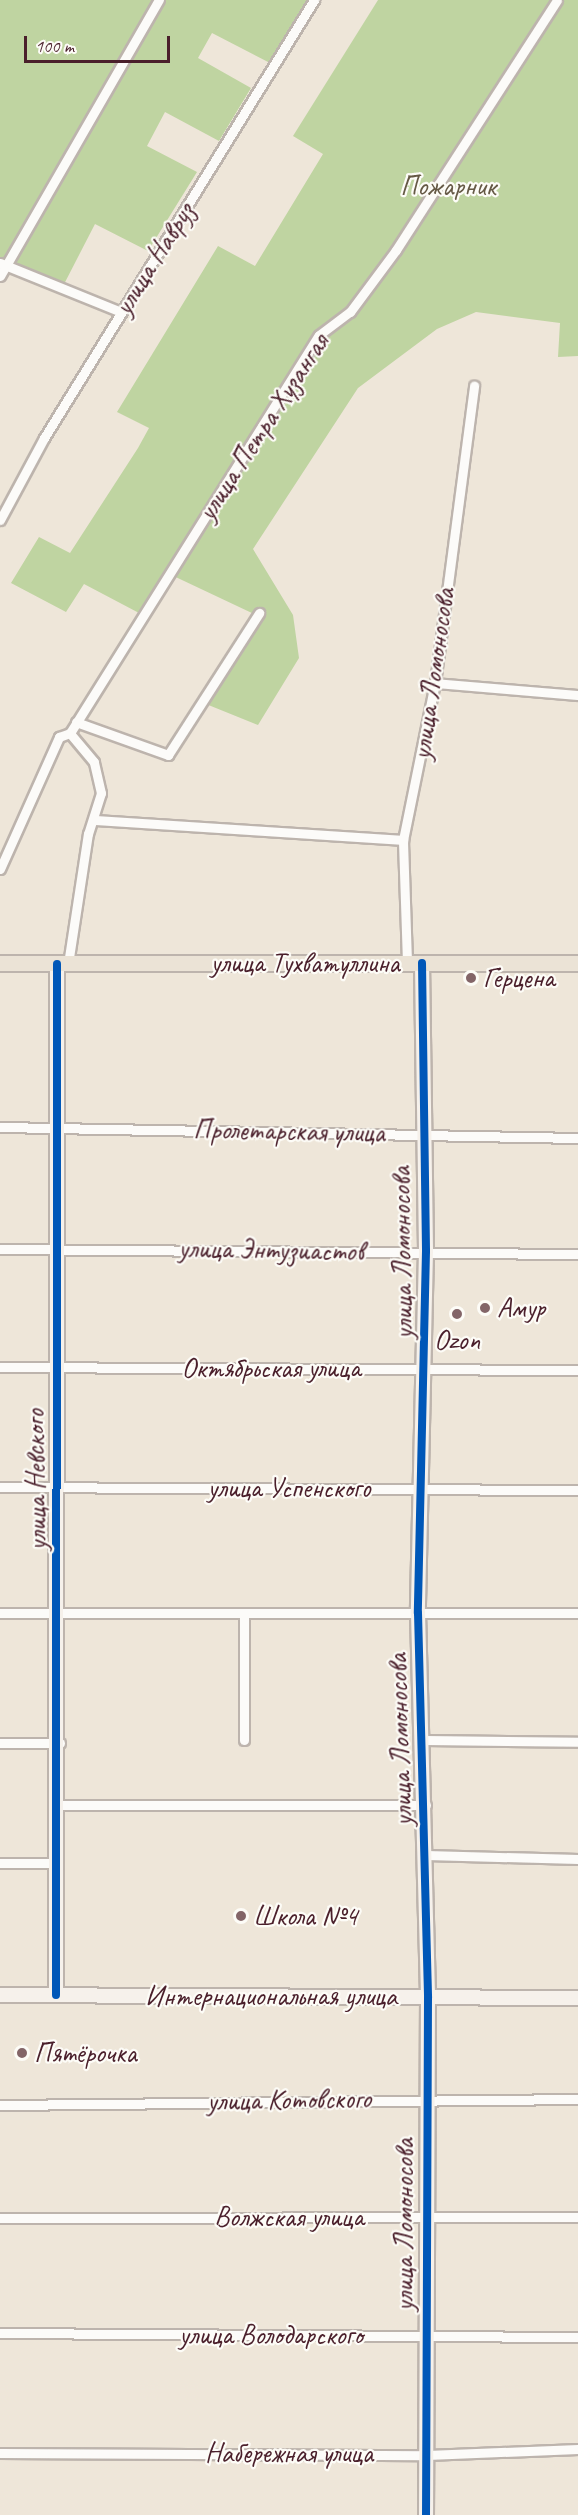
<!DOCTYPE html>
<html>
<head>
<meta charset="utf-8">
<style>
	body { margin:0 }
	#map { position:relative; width:578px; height:2515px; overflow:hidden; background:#eee6d9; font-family:Caveat,sans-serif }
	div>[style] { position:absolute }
	.green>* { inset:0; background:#bfd4a1 }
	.roads { filter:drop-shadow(2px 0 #bdb4ad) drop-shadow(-2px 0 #bdb4ad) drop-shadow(0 2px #bdb4ad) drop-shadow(0 -2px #bdb4ad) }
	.street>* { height:9px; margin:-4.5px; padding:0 4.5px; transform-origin:4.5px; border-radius:4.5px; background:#fcfbf9 }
	.secondary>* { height:14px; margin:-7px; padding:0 7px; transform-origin:7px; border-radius:7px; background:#f6f1eb }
	.primary>* { height:15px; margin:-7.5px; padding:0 7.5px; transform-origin:7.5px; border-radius:7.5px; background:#ebe3d6 }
	.cycleway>* { height:8px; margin:-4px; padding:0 4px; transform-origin:4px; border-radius:4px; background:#0057b8 }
	.dots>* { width:16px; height:16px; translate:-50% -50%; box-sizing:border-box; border:3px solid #fdfcf7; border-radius:50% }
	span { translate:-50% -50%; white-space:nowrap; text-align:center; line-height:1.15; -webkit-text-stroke:4.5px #fdfcf7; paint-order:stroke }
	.park-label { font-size:28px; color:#655945 }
	.street-label { font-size:28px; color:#4a1f2b }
	.poi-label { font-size:28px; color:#4a1f2b }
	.left { translate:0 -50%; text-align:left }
	.scale { position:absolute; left:24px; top:36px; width:146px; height:27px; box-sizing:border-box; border:3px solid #4a1f2b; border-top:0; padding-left:8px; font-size:18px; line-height:21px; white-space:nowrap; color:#4a1f2b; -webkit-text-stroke:4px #fdfcf7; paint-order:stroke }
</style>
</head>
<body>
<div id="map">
	<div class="green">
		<div style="clip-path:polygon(0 0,308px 0,270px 63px,212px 33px,198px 58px,251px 88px,219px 141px,165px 112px,147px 146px,197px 172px,148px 251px,95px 224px,61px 290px,0 266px)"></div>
		<div style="clip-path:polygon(378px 0,578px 0,578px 356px,558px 357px,560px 323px,476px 312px,437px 329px,358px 388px,253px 549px,293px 615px,299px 658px,258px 725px,201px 702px,254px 614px,165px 572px,139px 613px,84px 584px,66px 612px,11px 583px,39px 537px,70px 553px,138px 448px,149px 428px,117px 412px,218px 246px,255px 266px,323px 154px,293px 136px)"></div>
	</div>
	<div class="roads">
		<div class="street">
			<div style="left:0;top:263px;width:131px;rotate:22deg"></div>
			<div style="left:0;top:276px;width:319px;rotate:-60.1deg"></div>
			<div style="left:0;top:520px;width:93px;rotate:-61.8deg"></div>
			<div style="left:44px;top:438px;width:515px;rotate:-58.35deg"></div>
			<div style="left:435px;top:683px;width:144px;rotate:4.8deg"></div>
			<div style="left:76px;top:722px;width:98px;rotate:19.7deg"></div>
			<div style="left:168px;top:755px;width:169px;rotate:-57.3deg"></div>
			<div style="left:70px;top:733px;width:469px;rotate:-58deg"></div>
			<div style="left:319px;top:335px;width:39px;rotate:-37deg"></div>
			<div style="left:350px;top:312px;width:77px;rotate:-53.4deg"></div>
			<div style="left:396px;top:250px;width:297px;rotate:-57.2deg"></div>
			<div style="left:96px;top:820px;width:308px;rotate:3.7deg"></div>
			<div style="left:0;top:869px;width:145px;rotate:-65.9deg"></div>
			<div style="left:59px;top:737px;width:12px;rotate:-20deg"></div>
			<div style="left:407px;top:962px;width:122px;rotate:-91.9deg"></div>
			<div style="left:403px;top:840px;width:160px;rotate:-78.5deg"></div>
			<div style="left:435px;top:683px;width:300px;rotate:-82.5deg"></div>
			<div style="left:68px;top:964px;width:132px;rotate:-81.3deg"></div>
			<div style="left:88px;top:834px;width:43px;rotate:-72.4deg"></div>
			<div style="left:101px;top:793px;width:32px;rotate:-103deg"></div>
			<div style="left:94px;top:762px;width:38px;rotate:-130deg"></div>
			<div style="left:0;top:1127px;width:578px;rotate:1.09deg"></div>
			<div style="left:0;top:1249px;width:578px;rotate:0.5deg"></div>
			<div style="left:0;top:1367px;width:578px;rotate:0.3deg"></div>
			<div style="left:0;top:1487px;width:578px;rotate:0.3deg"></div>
			<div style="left:0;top:1613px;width:578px"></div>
			<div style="left:244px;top:1740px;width:127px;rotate:-90deg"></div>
			<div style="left:425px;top:1740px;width:153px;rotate:0.7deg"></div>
			<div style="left:0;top:1743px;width:60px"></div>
			<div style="left:60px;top:1805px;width:366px"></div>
			<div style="left:426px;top:1855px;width:152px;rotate:1.5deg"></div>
			<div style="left:0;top:1863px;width:58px"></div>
			<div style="left:0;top:2105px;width:578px;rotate:-0.59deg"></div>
			<div style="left:0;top:2218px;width:578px;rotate:-0.1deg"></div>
			<div style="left:0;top:2333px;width:578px;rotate:0.4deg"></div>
			<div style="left:0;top:2453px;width:427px;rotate:0.3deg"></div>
			<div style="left:427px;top:2455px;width:151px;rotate:-2.3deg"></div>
		</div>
		<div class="secondary">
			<div style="left:422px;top:963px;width:288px;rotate:89.2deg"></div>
			<div style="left:426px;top:1251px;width:362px;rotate:91.3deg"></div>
			<div style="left:418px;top:1613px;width:385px;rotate:88.5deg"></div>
			<div style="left:428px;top:1998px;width:517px;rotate:90.22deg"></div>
			<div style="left:0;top:1995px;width:578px;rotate:0.3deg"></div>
			<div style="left:56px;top:1995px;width:1031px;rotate:-89.94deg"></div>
		</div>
		<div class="primary">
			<div style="left:0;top:963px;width:578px"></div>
		</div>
	</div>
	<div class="cycleway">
		<div style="left:422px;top:963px;width:288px;rotate:89.2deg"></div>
		<div style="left:426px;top:1251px;width:362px;rotate:91.3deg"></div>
		<div style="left:418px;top:1613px;width:385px;rotate:88.5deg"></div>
		<div style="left:428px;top:1998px;width:517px;rotate:90.22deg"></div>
		<div style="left:56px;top:1995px;width:1031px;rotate:-89.94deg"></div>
	</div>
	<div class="dots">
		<div style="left:471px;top:978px;background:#836568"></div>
		<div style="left:485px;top:1308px;background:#836568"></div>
		<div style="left:457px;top:1314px;background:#836568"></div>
		<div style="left:241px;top:1916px;background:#836568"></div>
		<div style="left:22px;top:2053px;background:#836568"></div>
	</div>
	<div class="park-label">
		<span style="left:448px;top:186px">Пожарник</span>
	</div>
	<div class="street-label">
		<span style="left:154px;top:259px;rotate:-58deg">улица Навруз</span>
		<span style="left:263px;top:427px;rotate:-57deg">улица Петра Хузангая</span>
		<span style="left:433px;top:674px;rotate:-82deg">улица Ломоносова</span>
		<span style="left:305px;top:963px">улица Тухватуллина</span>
		<span style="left:289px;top:1131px;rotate:1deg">Пролетарская улица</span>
		<span style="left:271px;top:1250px;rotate:1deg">улица Энтузиастов</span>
		<span style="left:402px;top:1253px;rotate:-91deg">улица Ломоносова</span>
		<span style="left:271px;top:1368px">Октябрьская улица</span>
		<span style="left:36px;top:1480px;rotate:-91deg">улица Невского</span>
		<span style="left:289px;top:1488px">улица Успенского</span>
		<span style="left:400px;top:1740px;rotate:-92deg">улица Ломоносова</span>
		<span style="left:271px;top:1996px">Интернациональная улица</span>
		<span style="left:289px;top:2100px;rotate:-1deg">улица Котовского</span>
		<span style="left:289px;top:2217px">Волжская улица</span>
		<span style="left:404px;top:2225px;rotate:-90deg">улица Ломоносова</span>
		<span style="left:271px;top:2335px">улица Володарского</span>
		<span style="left:289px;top:2453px">Набережная улица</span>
	</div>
	<div class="poi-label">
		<span class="left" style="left:483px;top:978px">Герцена</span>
		<span class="left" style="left:497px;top:1308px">Амур</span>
		<span style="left:457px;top:1340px">Ozon</span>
		<span class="left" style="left:253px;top:1916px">Школа №4</span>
		<span class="left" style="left:34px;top:2053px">Пятёрочка</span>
	</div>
	<div class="scale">100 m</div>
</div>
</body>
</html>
